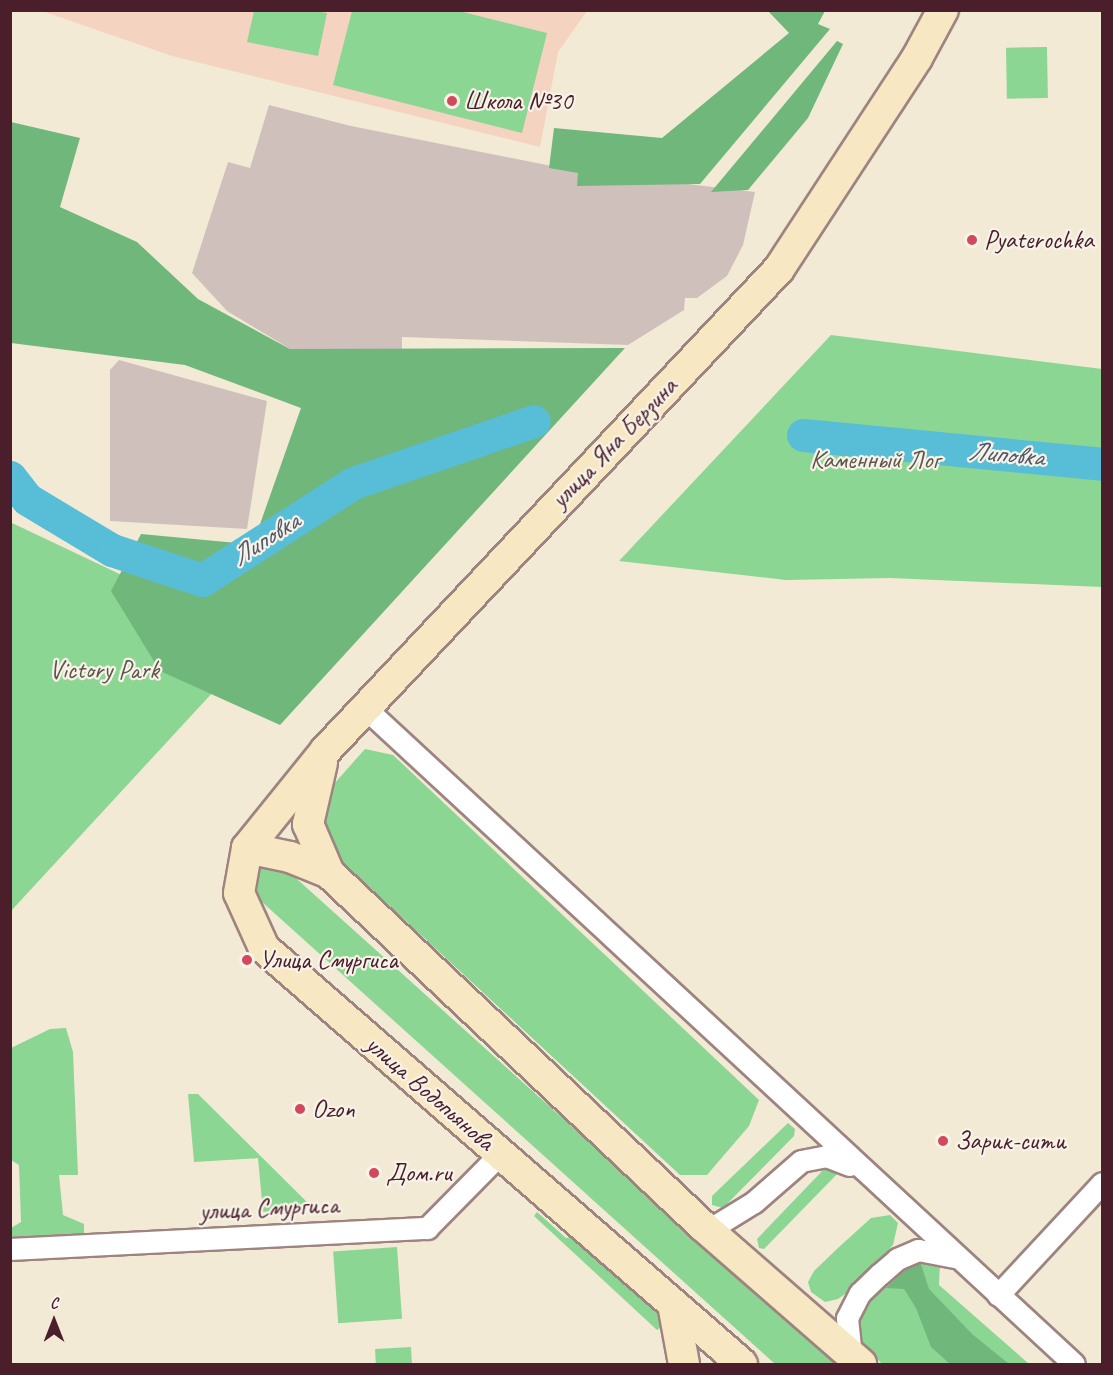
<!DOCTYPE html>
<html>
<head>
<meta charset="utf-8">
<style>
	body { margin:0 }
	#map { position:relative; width:1113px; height:1375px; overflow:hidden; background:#f2ead5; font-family:Caveat,sans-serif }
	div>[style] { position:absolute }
	.built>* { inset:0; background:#f4d3c0 }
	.industrial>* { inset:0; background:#d0c0bc }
	.green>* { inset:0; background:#8bd692; transform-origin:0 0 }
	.forest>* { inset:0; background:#70b77c }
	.river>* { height:33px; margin:-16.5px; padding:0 16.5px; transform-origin:16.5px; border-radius:16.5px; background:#58bdd7 }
	.roads { filter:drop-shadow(2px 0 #9e8480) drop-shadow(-2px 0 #9e8480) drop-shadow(0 2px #9e8480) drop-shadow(0 -2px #9e8480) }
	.minor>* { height:21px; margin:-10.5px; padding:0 10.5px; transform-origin:10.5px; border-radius:10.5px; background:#fff }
	.secondary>* { height:30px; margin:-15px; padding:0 15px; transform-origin:15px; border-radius:15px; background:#f7e8c3 }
	.dots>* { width:16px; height:16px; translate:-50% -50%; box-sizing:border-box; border:3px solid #f7f3e8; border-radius:50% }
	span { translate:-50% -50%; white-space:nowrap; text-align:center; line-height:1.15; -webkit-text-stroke:4.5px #f7f3e8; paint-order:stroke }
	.poi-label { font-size:26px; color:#4a1f2b }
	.left { translate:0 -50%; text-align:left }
	.street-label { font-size:26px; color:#4a1f2b }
	.park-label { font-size:26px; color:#5e564a }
	.water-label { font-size:27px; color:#4f5667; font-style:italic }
	.frame { position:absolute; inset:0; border:12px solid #4a1f2b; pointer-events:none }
	.north { position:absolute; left:24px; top:1291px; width:60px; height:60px; -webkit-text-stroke:4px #f7f3e8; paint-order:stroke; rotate:0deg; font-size:16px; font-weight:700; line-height:24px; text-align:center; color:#4a1f2b }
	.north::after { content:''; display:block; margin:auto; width:21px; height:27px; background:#4a1f2b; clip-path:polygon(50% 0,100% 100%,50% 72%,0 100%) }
</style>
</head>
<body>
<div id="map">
	<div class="built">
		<div style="clip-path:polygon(42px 11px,587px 11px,558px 52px,540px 147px,172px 56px)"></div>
	</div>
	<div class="industrial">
		<div style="clip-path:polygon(269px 105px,351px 126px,577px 171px,755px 192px,743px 245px,727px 276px,697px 298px,685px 298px,684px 310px,628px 345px,402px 337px,402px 376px,332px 374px,227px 311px,192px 273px,228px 162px,250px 168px)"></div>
		<div style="clip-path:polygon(119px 360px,267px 401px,247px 529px,110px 521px,110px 370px)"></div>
	</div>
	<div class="green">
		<div style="clip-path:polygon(314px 11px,327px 13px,318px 56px,247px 42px,254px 11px)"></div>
		<div style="clip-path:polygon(352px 11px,459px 11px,547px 33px,522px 133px,333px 85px)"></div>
		<div style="left:1047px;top:47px;width:51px;height:41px;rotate:89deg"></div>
		<div style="clip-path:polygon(831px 335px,1102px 369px,1102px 587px,890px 578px,786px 580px,619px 561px)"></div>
		<div style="clip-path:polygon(10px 522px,147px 587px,285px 614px,11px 911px)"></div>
		<div style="clip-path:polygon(365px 749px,393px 755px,759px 1100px,749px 1126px,707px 1175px,680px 1175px,325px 846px,319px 812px,333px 785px)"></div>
		<div style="clip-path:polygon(265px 862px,278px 862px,836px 1364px,775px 1364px,262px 902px,252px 880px)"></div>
		<div style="clip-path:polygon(66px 1028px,73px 1052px,78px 1175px,59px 1175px,63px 1215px,84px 1224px,84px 1233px,11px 1237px,11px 1228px,21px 1222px,19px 1165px,11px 1160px,11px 1048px,50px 1029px)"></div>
		<div style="clip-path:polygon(188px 1094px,198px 1094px,311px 1206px,263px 1212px,258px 1158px,194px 1162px)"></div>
		<div style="clip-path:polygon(788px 1123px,795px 1129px,794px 1136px,723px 1208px,712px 1205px,712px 1196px)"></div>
		<div style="clip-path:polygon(826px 1167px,840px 1171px,764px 1249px,759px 1248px,757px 1239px)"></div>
		<div style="clip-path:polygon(537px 1212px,566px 1238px,577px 1237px,655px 1309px,665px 1325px,657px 1330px,534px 1216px)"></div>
		<div style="clip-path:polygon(890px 1215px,898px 1223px,893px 1245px,849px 1291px,838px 1299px,825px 1302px,811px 1292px,808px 1282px,814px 1271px,838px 1248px,871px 1218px)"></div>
		<div style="left:397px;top:1247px;width:72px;height:64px;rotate:86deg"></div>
		<div style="clip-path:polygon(928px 1257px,940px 1264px,939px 1285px,1029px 1364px,882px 1364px,864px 1344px,857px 1328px,860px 1311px,910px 1260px)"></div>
		<div style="left:411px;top:1347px;width:17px;height:36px;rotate:87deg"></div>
	</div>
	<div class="forest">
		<div style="clip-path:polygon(768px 11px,825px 11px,818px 24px,830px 29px,700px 184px,577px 186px,578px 173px,549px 168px,554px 128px,662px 138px,789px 33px)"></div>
		<div style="clip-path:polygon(837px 41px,843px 44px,808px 118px,748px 190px,711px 192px)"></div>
		<div style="clip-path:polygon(11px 122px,80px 138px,60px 207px,137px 242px,198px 299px,290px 349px,625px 348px,280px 725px,160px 671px,111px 591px,141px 534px,237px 543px,259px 527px,301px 408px,185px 365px,11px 343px)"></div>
		<div style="clip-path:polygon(919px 1258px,929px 1289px,972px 1334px,1009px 1364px,950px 1364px,931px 1347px,916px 1308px,904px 1289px,886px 1288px)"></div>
	</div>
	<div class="river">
		<div style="left:803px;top:435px;width:300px;rotate:5.5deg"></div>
		<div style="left:10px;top:477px;width:28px;rotate:52deg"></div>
		<div style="left:27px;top:499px;width:99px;rotate:31deg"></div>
		<div style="left:112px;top:550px;width:95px;rotate:18.4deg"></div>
		<div style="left:202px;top:580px;width:179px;rotate:-32.7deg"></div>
		<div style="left:353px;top:483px;width:191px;rotate:-18.9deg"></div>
	</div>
	<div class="roads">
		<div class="minor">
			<div style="left:364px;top:707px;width:967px;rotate:42.78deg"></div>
			<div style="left:703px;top:1226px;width:12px"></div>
			<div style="left:715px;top:1226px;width:46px;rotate:-31.6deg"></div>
			<div style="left:754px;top:1202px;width:62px;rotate:-41.1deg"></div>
			<div style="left:801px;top:1161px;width:25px;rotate:-11deg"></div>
			<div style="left:826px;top:1156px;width:25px;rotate:21deg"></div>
			<div style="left:10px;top:1249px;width:418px;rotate:-2.9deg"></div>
			<div style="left:427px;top:1228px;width:104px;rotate:-45.4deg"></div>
			<div style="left:998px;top:1295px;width:153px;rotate:-47.1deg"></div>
			<div style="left:851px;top:1356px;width:38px;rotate:-96deg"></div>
			<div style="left:847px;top:1318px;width:28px;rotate:-63deg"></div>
			<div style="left:860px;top:1293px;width:28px;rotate:-44deg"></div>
			<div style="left:880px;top:1274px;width:23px;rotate:-41deg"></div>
			<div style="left:897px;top:1259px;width:23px;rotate:-23deg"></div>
			<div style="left:918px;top:1250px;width:37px;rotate:11deg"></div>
		</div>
		<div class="secondary">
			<div style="left:322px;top:763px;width:63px;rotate:102.9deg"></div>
			<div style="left:308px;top:824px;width:53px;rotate:66.8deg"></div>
			<div style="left:329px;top:873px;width:514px;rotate:43.35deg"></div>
			<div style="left:703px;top:1226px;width:210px;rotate:41.1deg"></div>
			<div style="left:247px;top:848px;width:44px;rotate:11.8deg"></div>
			<div style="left:290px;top:857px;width:42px;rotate:22.3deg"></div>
			<div style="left:673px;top:1304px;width:61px;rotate:79.6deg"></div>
			<div style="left:742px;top:1364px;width:634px;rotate:-138.97deg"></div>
			<div style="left:264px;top:948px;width:60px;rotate:-114.4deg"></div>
			<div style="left:239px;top:893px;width:46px;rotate:-79.9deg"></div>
			<div style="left:247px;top:848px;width:126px;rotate:-51.1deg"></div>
			<div style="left:326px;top:750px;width:661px;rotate:-46.72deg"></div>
			<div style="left:779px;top:269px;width:252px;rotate:-56.8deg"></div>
			<div style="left:917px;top:58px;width:55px;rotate:-61.6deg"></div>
		</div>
	</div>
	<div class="dots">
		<div style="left:452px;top:101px;background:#d1495b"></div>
		<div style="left:972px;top:240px;background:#d1495b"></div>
		<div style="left:247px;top:960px;background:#d1495b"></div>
		<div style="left:300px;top:1109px;background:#d1495b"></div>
		<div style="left:943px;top:1141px;background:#d1495b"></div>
		<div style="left:374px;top:1173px;background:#d1495b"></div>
	</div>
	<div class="poi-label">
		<span class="left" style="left:464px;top:101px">Школа №30</span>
		<span class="left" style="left:984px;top:240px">Pyaterochka</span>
		<span class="left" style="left:259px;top:960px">Улица Смургиса</span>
		<span class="left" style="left:312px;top:1109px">Ozon</span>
		<span class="left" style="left:955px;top:1141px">Зарик-сити</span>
		<span class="left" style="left:386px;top:1173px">Дом.ru</span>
	</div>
	<div class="street-label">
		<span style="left:614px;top:443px;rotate:-46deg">улица Яна Берзина</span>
		<span style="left:430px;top:1093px;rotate:41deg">улица Водопьянова</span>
		<span style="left:269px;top:1208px;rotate:-3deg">улица Смургиса</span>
	</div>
	<div class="park-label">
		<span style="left:875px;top:460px">Каменный Лог</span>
		<span style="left:104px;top:670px">Victory Park</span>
	</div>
	<div class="water-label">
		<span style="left:1006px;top:454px;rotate:5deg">Липовка</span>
		<span style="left:265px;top:539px;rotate:-33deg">Липовка</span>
	</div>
	<div class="frame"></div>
	<div class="north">С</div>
</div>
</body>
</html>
